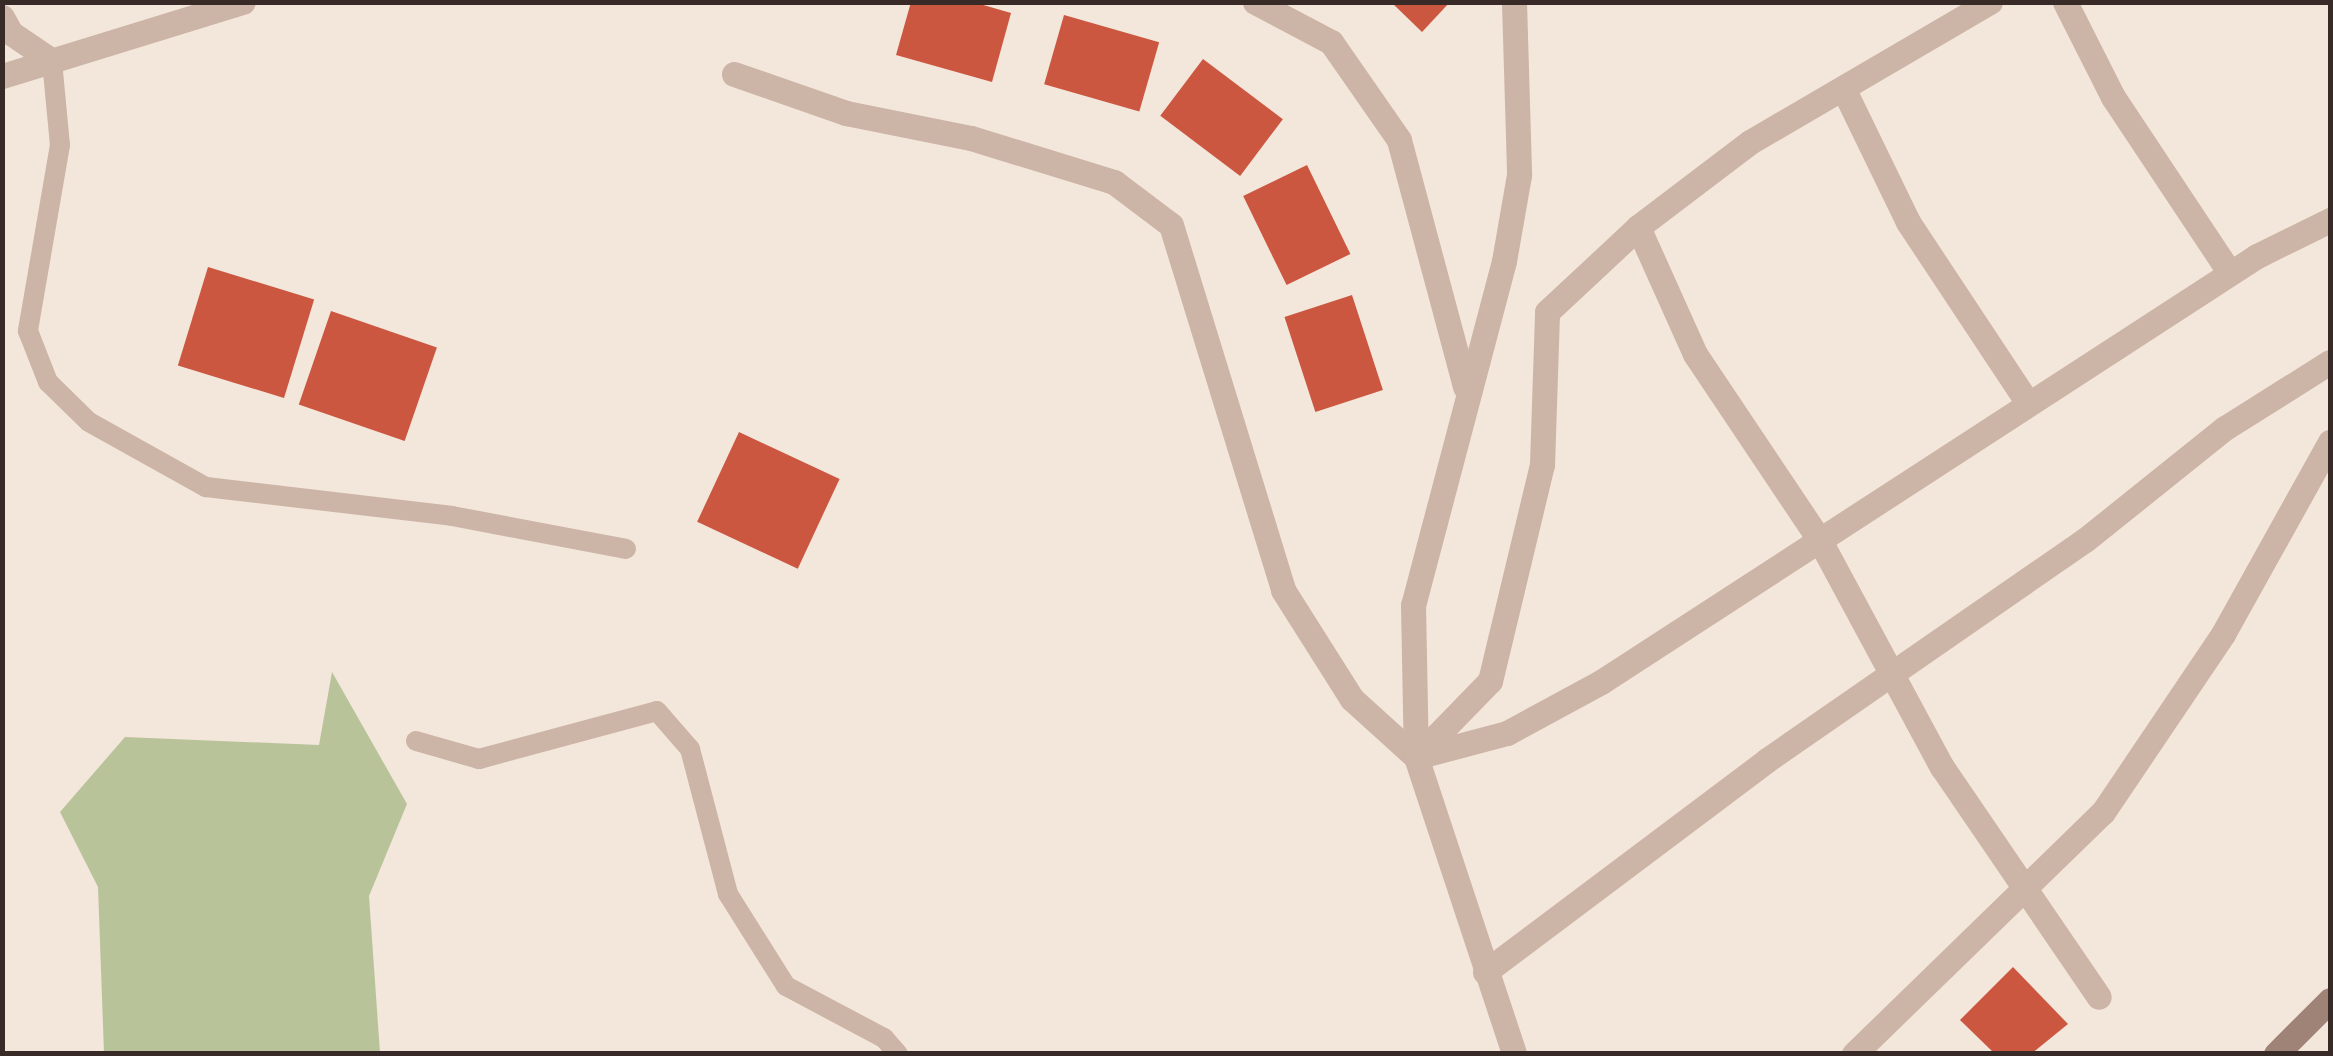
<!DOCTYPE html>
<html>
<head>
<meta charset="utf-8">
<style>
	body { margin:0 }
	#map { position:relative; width:2333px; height:1056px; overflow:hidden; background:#f3e6db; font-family:"Archivo Narrow",sans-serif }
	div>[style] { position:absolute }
	.green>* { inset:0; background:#b9c39a }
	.building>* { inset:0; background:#cc5740; transform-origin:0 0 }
	.lane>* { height:20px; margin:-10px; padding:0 10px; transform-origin:10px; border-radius:10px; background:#ccb4a6 }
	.street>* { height:25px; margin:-12.5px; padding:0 12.5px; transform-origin:12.5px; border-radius:12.5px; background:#ccb4a6 }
	.secondary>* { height:25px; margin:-12.5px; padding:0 12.5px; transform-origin:12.5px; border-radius:12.5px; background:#a08377 }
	span { translate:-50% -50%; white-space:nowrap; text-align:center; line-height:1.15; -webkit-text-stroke:8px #faf0e8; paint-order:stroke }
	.frame { position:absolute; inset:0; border:5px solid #382b27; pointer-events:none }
</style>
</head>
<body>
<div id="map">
	<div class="green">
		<div style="clip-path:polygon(332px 672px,407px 804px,369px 896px,380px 1053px,104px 1053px,98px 887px,60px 812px,125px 737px,319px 745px)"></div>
	</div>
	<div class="building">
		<div style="clip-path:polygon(911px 2px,973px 2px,1011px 13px,992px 82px,896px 55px)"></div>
		<div style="clip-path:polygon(1391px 2px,1450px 2px,1422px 32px)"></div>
		<div style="left:1064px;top:15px;width:99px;height:72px;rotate:16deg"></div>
		<div style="left:1203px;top:59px;width:100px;height:71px;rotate:37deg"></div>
		<div style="left:1307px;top:165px;width:99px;height:71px;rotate:64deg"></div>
		<div style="left:208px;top:267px;width:111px;height:103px;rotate:17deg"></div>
		<div style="left:1352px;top:295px;width:100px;height:71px;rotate:72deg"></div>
		<div style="left:331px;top:311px;width:112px;height:99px;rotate:19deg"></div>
		<div style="left:739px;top:432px;width:111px;height:99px;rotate:25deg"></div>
		<div style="clip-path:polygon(2013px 967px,2068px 1024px,2031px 1054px,1995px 1054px,1960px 1020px)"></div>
	</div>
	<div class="lane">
		<div style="left:52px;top:61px;width:84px;rotate:84.6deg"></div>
		<div style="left:60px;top:145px;width:189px;rotate:99.8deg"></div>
		<div style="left:28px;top:331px;width:55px;rotate:68.6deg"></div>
		<div style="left:48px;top:382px;width:57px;rotate:44.3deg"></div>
		<div style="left:89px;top:422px;width:134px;rotate:29.1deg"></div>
		<div style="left:206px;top:487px;width:248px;rotate:6.7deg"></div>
		<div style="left:452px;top:516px;width:177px;rotate:10.7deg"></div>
		<div style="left:416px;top:741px;width:66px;rotate:15.9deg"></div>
		<div style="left:479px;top:759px;width:184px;rotate:-15.1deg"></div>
		<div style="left:657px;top:711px;width:50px;rotate:49deg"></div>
		<div style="left:690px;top:749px;width:150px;rotate:75.3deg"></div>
		<div style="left:728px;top:894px;width:109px;rotate:57.8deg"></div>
		<div style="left:786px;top:986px;width:111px;rotate:28deg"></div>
		<div style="left:884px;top:1038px;width:21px;rotate:49deg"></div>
	</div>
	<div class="street">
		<div style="left:1255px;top:2px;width:86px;rotate:27.8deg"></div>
		<div style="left:1331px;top:42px;width:119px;rotate:55.2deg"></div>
		<div style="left:1399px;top:140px;width:256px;rotate:75deg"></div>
		<div style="left:1514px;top:2px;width:173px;rotate:88.3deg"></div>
		<div style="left:1519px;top:175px;width:87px;rotate:99.9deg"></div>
		<div style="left:1504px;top:261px;width:356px;rotate:104.8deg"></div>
		<div style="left:1413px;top:605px;width:152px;rotate:88.9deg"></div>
		<div style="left:1416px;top:757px;width:313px;rotate:71.7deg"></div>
		<div style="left:2065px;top:2px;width:106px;rotate:63.2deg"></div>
		<div style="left:2113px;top:97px;width:211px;rotate:56.4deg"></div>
		<div style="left:2px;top:17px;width:18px;rotate:61deg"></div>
		<div style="left:11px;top:33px;width:50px;rotate:34.3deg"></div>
		<div style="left:734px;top:74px;width:119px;rotate:19.2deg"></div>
		<div style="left:846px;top:113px;width:127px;rotate:11.3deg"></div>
		<div style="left:971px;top:138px;width:150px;rotate:17.1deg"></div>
		<div style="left:1114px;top:182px;width:71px;rotate:37deg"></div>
		<div style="left:1171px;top:225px;width:382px;rotate:72.9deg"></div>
		<div style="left:1283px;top:590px;width:129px;rotate:57.7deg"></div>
		<div style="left:1352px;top:699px;width:86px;rotate:42.2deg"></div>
		<div style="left:2px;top:76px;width:252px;rotate:-17.1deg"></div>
		<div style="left:1843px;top:88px;width:149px;rotate:64.1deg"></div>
		<div style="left:1908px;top:222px;width:217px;rotate:56.5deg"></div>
		<div style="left:1638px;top:227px;width:139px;rotate:65.8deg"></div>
		<div style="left:1695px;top:354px;width:223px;rotate:56.2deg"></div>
		<div style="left:1819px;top:539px;width:259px;rotate:61.7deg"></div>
		<div style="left:1942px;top:767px;width:278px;rotate:55.7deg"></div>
		<div style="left:1416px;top:757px;width:94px;rotate:-14.8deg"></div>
		<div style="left:1507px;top:733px;width:107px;rotate:-28.5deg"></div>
		<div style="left:1601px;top:682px;width:782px;rotate:-33deg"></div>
		<div style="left:2257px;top:256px;width:81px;rotate:-26.3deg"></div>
		<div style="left:1416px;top:757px;width:106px;rotate:-45.8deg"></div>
		<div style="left:1490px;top:681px;width:222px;rotate:-76.5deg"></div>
		<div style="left:1542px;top:465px;width:153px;rotate:-88.1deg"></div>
		<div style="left:1547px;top:312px;width:125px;rotate:-43deg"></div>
		<div style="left:1638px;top:227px;width:141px;rotate:-37.2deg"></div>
		<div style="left:1750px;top:142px;width:278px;rotate:-30.3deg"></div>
		<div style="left:1485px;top:972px;width:353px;rotate:-36.9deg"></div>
		<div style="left:1767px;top:760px;width:387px;rotate:-34.7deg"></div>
		<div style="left:2085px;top:540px;width:179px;rotate:-38.7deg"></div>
		<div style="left:2225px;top:428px;width:124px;rotate:-32.2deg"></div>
		<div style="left:1854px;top:1054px;width:347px;rotate:-44.2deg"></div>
		<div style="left:2103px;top:812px;width:215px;rotate:-56deg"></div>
		<div style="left:2223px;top:634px;width:220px;rotate:-60.9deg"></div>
	</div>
	<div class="secondary">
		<div style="left:2276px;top:1054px;width:76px;rotate:-45deg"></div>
	</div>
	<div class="frame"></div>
</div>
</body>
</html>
